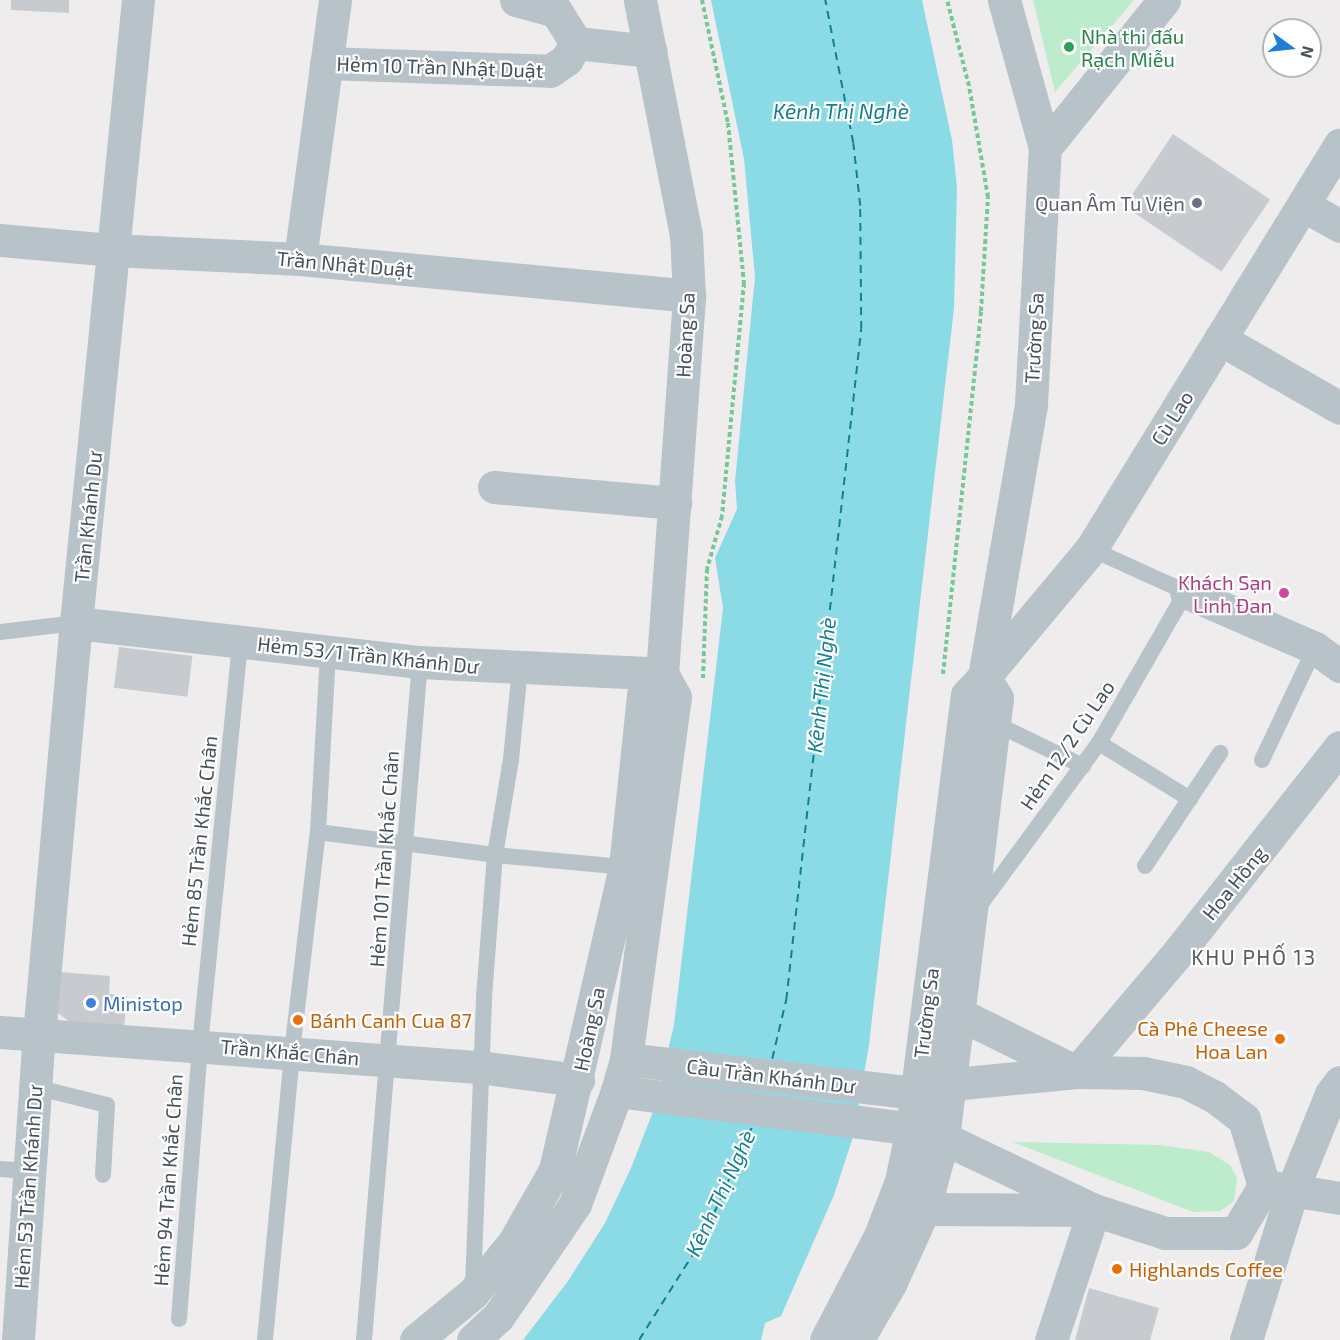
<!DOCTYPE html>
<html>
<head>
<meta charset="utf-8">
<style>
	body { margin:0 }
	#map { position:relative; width:1340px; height:1340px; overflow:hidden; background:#efeced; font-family:"Exo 2",sans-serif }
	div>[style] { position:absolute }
	.green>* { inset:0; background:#bceccb }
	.water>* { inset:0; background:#8bdbe7 }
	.ferry>* { height:1.5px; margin-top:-0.75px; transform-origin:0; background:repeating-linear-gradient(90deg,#138091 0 8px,transparent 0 14px) }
	.building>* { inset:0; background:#c7cacf; transform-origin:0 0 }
	.path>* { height:4px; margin-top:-2px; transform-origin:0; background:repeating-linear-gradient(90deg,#76c899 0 4.5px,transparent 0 7.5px) }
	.service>* { height:16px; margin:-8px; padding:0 8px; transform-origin:8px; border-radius:8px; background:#b8c2c9 }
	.minor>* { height:33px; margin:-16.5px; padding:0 16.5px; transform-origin:16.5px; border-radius:16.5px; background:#b8c2c9 }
	.tertiary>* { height:33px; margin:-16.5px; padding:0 16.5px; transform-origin:16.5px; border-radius:16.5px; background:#b8c2c9 }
	.dots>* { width:16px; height:16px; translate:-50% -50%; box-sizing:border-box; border:3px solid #fff; border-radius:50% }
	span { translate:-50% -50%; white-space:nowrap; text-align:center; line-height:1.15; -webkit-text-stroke:4.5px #fff; paint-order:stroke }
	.leisure-label { font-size:20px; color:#27864d }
	.left { translate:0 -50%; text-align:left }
	.street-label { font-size:20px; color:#465159 }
	.worship-label { font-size:20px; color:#5b616d }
	.right { translate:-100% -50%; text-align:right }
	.hotel-label { font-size:20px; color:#b23c85 }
	.shop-label { font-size:20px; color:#366cbe }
	.food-label { font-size:20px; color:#c56008 }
	.water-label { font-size:21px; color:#138091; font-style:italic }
	.neighbourhood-label { font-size:21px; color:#5a5d61; letter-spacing:1.5px }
	.north { position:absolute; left:1262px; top:18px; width:60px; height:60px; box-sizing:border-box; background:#fff; border:2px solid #b5b9bd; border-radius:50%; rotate:105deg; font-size:16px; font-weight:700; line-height:24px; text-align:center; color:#465159 }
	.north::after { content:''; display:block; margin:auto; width:21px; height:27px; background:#217dd4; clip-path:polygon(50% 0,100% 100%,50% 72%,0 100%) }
</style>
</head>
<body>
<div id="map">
	<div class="green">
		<div style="clip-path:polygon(1033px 0,1134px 0,1055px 92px)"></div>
		<div style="clip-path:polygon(1013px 1142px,1160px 1145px,1209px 1152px,1230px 1165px,1237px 1178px,1234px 1201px,1220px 1211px,1193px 1212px)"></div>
	</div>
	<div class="water">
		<div style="clip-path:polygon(711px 0,922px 0,952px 140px,957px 187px,954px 308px,869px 1045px,853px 1137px,834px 1195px,781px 1316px,765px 1323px,761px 1340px,523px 1340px,568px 1281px,605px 1223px,631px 1168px,654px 1109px,674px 1025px,723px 608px,715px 558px,737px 509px,735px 481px,755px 277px,744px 159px)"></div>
	</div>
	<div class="ferry">
		<div style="left:772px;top:1059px;width:61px;rotate:-76.7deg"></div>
		<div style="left:786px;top:1000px;width:675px;rotate:-83.62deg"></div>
		<div style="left:861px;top:329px;width:123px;rotate:-90.5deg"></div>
		<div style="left:860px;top:206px;width:63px;rotate:-96.3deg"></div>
		<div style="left:853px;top:143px;width:146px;rotate:-101.1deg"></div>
		<div style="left:639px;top:1340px;width:120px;rotate:-57.9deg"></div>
		<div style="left:703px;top:1238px;width:124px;rotate:-66.3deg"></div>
	</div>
	<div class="building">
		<div style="clip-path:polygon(11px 0,69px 0,69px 13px,11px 10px)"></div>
		<div style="left:1173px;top:134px;width:117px;height:87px;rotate:34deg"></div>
		<div style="left:119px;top:647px;width:74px;height:41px;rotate:7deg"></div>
		<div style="clip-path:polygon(59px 972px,110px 976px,109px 994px,127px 996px,124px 1029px,74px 1025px,55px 1011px)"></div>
		<div style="clip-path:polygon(1089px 1288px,1159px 1308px,1150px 1340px,1075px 1340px)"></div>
	</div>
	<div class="path">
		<div style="left:702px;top:0;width:126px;rotate:78.1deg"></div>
		<div style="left:728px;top:123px;width:161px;rotate:84.3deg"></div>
		<div style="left:744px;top:283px;width:234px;rotate:95.4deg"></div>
		<div style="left:722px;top:516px;width:55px;rotate:105.8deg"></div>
		<div style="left:707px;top:569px;width:111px;rotate:92.1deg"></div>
		<div style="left:943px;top:674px;width:365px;rotate:-84deg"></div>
		<div style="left:981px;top:311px;width:114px;rotate:-86.5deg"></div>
		<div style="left:988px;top:197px;width:113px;rotate:-99.7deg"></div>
		<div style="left:969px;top:86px;width:89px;rotate:-104.3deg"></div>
	</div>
	<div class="service">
		<div style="left:0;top:632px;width:77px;rotate:-6.8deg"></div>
		<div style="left:994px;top:723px;width:99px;rotate:25.8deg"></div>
		<div style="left:1099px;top:743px;width:107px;rotate:31.6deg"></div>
		<div style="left:1262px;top:760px;width:124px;rotate:-64.7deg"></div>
		<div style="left:318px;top:832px;width:178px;rotate:7.4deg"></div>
		<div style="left:495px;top:855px;width:131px;rotate:5.3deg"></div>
		<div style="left:1145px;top:866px;width:136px;rotate:-56.4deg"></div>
		<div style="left:977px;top:909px;width:206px;rotate:-53.7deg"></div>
		<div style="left:1099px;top:743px;width:174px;rotate:-60.1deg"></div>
		<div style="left:1186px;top:592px;width:104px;rotate:-155.6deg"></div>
		<div style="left:35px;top:1087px;width:74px;rotate:14deg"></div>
		<div style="left:107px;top:1105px;width:70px;rotate:93.3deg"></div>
		<div style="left:0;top:1169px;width:29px;rotate:4deg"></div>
		<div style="left:473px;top:1287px;width:290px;rotate:-87.8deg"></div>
		<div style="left:484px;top:997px;width:142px;rotate:-85.6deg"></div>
		<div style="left:495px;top:855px;width:97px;rotate:-80.5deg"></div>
		<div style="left:511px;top:759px;width:90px;rotate:-84.3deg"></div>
		<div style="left:179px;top:1319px;width:275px;rotate:-85.6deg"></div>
		<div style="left:200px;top:1045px;width:406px;rotate:-84.3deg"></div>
		<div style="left:265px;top:1340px;width:289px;rotate:-84.6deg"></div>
		<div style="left:292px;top:1052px;width:222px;rotate:-83.3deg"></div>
		<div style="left:318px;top:832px;width:181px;rotate:-86.8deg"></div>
		<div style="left:364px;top:1340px;width:680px;rotate:-85.28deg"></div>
	</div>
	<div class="minor">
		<div style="left:516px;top:0;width:41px;rotate:15.4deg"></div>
		<div style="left:556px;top:11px;width:38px;rotate:58deg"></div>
		<div style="left:576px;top:43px;width:75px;rotate:6.1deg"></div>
		<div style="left:326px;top:63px;width:224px;rotate:2deg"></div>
		<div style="left:550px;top:71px;width:21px;rotate:-35deg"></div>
		<div style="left:567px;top:59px;width:18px;rotate:-61deg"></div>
		<div style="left:1045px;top:148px;width:190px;rotate:-51.2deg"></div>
		<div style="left:1303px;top:205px;width:43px;rotate:29.6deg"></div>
		<div style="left:0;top:240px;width:111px;rotate:5.1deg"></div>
		<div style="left:111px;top:250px;width:189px;rotate:2.7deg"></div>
		<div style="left:300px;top:259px;width:391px;rotate:5.4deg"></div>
		<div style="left:300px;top:259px;width:261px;rotate:-82.3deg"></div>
		<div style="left:1220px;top:339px;width:138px;rotate:29.9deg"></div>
		<div style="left:494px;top:487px;width:182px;rotate:5.1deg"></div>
		<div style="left:1186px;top:592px;width:141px;rotate:23.5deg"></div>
		<div style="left:1315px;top:648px;width:31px;rotate:36deg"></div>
		<div style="left:76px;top:623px;width:346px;rotate:6.5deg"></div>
		<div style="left:420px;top:662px;width:242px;rotate:2.8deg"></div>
		<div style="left:984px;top:677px;width:167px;rotate:-50.1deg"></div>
		<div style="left:1091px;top:549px;width:475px;rotate:-58.4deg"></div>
		<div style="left:959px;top:1014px;width:131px;rotate:26.2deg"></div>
		<div style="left:1077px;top:1072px;width:160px;rotate:-49.8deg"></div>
		<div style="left:1180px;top:950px;width:258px;rotate:-51.8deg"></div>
		<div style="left:0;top:1032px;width:480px;rotate:4.2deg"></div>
		<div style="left:479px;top:1067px;width:100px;rotate:7.5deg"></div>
		<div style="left:943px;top:1138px;width:167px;rotate:25.5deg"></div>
		<div style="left:1094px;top:1210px;width:75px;rotate:17.9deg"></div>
		<div style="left:1165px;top:1233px;width:71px"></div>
		<div style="left:1236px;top:1233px;width:55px;rotate:-59.2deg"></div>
		<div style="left:1264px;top:1186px;width:70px;rotate:-106.6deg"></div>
		<div style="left:1244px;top:1119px;width:36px;rotate:-143deg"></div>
		<div style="left:1215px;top:1097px;width:33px;rotate:-153deg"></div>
		<div style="left:1186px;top:1082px;width:44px;rotate:-168.2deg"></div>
		<div style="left:1143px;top:1073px;width:66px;rotate:-179.1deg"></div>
		<div style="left:1077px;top:1072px;width:126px;rotate:174.5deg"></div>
		<div style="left:1272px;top:1187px;width:69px;rotate:9.2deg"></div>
		<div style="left:924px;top:1209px;width:170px;rotate:0.3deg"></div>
		<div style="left:1094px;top:1210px;width:137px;rotate:108.3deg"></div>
		<div style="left:18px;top:1340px;width:306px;rotate:-86.1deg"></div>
		<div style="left:39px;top:1035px;width:414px;rotate:-84.9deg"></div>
		<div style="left:76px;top:623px;width:626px;rotate:-84.32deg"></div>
		<div style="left:1246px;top:1340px;width:159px;rotate:-72.8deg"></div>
		<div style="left:1293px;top:1188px;width:101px;rotate:-68deg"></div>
		<div style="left:1331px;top:1094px;width:15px;rotate:-53deg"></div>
	</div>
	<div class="tertiary">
		<div style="left:626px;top:1059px;width:292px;rotate:6.7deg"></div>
		<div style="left:617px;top:1091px;width:297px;rotate:7.3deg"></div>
		<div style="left:416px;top:1340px;width:74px;rotate:-39.5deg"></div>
		<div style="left:473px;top:1293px;width:65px;rotate:-51.2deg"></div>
		<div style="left:514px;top:1242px;width:83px;rotate:-60.3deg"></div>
		<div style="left:555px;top:1170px;width:311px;rotate:-77deg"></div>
		<div style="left:625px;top:867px;width:173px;rotate:-84deg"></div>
		<div style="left:643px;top:695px;width:28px;rotate:-48deg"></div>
		<div style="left:473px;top:1340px;width:34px;rotate:-43deg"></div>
		<div style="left:498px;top:1317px;width:137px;rotate:-55.7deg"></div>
		<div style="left:575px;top:1204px;width:121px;rotate:-69.6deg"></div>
		<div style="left:617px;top:1091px;width:33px;rotate:-74deg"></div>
		<div style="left:626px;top:1059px;width:365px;rotate:-82.3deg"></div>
		<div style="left:675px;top:697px;width:26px;rotate:-119deg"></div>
		<div style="left:662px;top:674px;width:379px;rotate:-85.9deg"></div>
		<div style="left:689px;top:296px;width:61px;rotate:-92.8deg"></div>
		<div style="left:686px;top:235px;width:239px;rotate:-101.1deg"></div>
		<div style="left:826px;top:1340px;width:117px;rotate:-62.6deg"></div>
		<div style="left:880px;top:1236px;width:59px;rotate:-69.1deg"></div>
		<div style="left:901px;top:1181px;width:53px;rotate:-78.1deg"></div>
		<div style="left:912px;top:1129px;width:437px;rotate:-82.8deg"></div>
		<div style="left:967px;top:695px;width:25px;rotate:-47deg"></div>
		<div style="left:984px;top:677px;width:277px;rotate:-80.2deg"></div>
		<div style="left:1031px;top:404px;width:256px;rotate:-86.9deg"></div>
		<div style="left:1045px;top:148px;width:154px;rotate:-105.5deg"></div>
		<div style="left:857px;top:1340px;width:65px;rotate:-59.5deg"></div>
		<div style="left:890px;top:1284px;width:82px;rotate:-65.6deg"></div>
		<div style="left:924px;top:1209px;width:73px;rotate:-75deg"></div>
		<div style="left:943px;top:1138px;width:443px;rotate:-83deg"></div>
		<div style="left:997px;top:698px;width:25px;rotate:-122deg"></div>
	</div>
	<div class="dots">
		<div style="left:1069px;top:47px;background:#2e9e5b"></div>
		<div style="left:1197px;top:203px;background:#6b7280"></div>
		<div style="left:1284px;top:593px;background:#d1479c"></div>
		<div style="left:91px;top:1003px;background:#3f7fe0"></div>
		<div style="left:298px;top:1020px;background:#e8710a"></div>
		<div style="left:1280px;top:1039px;background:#e8710a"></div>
		<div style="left:1117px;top:1269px;background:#e8710a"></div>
	</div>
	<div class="leisure-label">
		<span class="left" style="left:1081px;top:48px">Nhà thi đấu<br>Rạch Miễu</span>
	</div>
	<div class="street-label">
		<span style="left:440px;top:67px;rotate:2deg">Hẻm 10 Trần Nhật Duật</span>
		<span style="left:345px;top:264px;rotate:5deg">Trần Nhật Duật</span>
		<span style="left:685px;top:335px;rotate:-87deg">Hoàng Sa</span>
		<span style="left:1034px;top:338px;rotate:-87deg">Trường Sa</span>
		<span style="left:1172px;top:418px;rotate:-58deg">Cù Lao</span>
		<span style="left:88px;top:517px;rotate:-84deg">Trần Khánh Dư</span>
		<span style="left:368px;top:655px;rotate:6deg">Hẻm 53/1 Trần Khánh Dư</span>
		<span style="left:1067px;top:745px;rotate:-56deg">Hẻm 12/2 Cù Lao</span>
		<span style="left:199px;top:841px;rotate:-84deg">Hẻm 85 Trần Khắc Chân</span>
		<span style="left:384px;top:859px;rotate:-86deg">Hẻm 101 Trần Khắc Chân</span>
		<span style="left:1234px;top:883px;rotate:-51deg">Hoa Hồng</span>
		<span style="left:926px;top:1013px;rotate:-83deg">Trường Sa</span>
		<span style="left:589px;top:1029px;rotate:-78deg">Hoàng Sa</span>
		<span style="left:290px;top:1052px;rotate:5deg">Trần Khắc Chân</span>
		<span style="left:771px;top:1076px;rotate:7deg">Cầu Trần Khánh Dư</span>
		<span style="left:168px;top:1180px;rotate:-86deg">Hẻm 94 Trần Khắc Chân</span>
		<span style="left:28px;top:1187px;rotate:-86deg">Hẻm 53 Trần Khánh Dư</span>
	</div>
	<div class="worship-label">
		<span class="right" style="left:1185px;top:203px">Quan Âm Tu Viện</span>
	</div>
	<div class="hotel-label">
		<span class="right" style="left:1272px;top:594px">Khách Sạn<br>Linh Đan</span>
	</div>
	<div class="shop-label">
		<span class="left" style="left:103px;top:1003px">Ministop</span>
	</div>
	<div class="food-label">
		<span class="left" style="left:310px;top:1020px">Bánh Canh Cua 87</span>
		<span class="right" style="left:1268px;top:1040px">Cà Phê Cheese<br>Hoa Lan</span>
		<span class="left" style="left:1129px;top:1269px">Highlands Coffee</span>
	</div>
	<div class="water-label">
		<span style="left:841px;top:111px">Kênh Thị Nghè</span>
		<span style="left:821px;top:685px;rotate:-84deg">Kênh Thị Nghè</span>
		<span style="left:720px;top:1193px;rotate:-65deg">Kênh Thị Nghè</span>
	</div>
	<div class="neighbourhood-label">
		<span style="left:1254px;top:957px">KHU PHỐ 13</span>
	</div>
	<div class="north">N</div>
</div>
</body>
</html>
